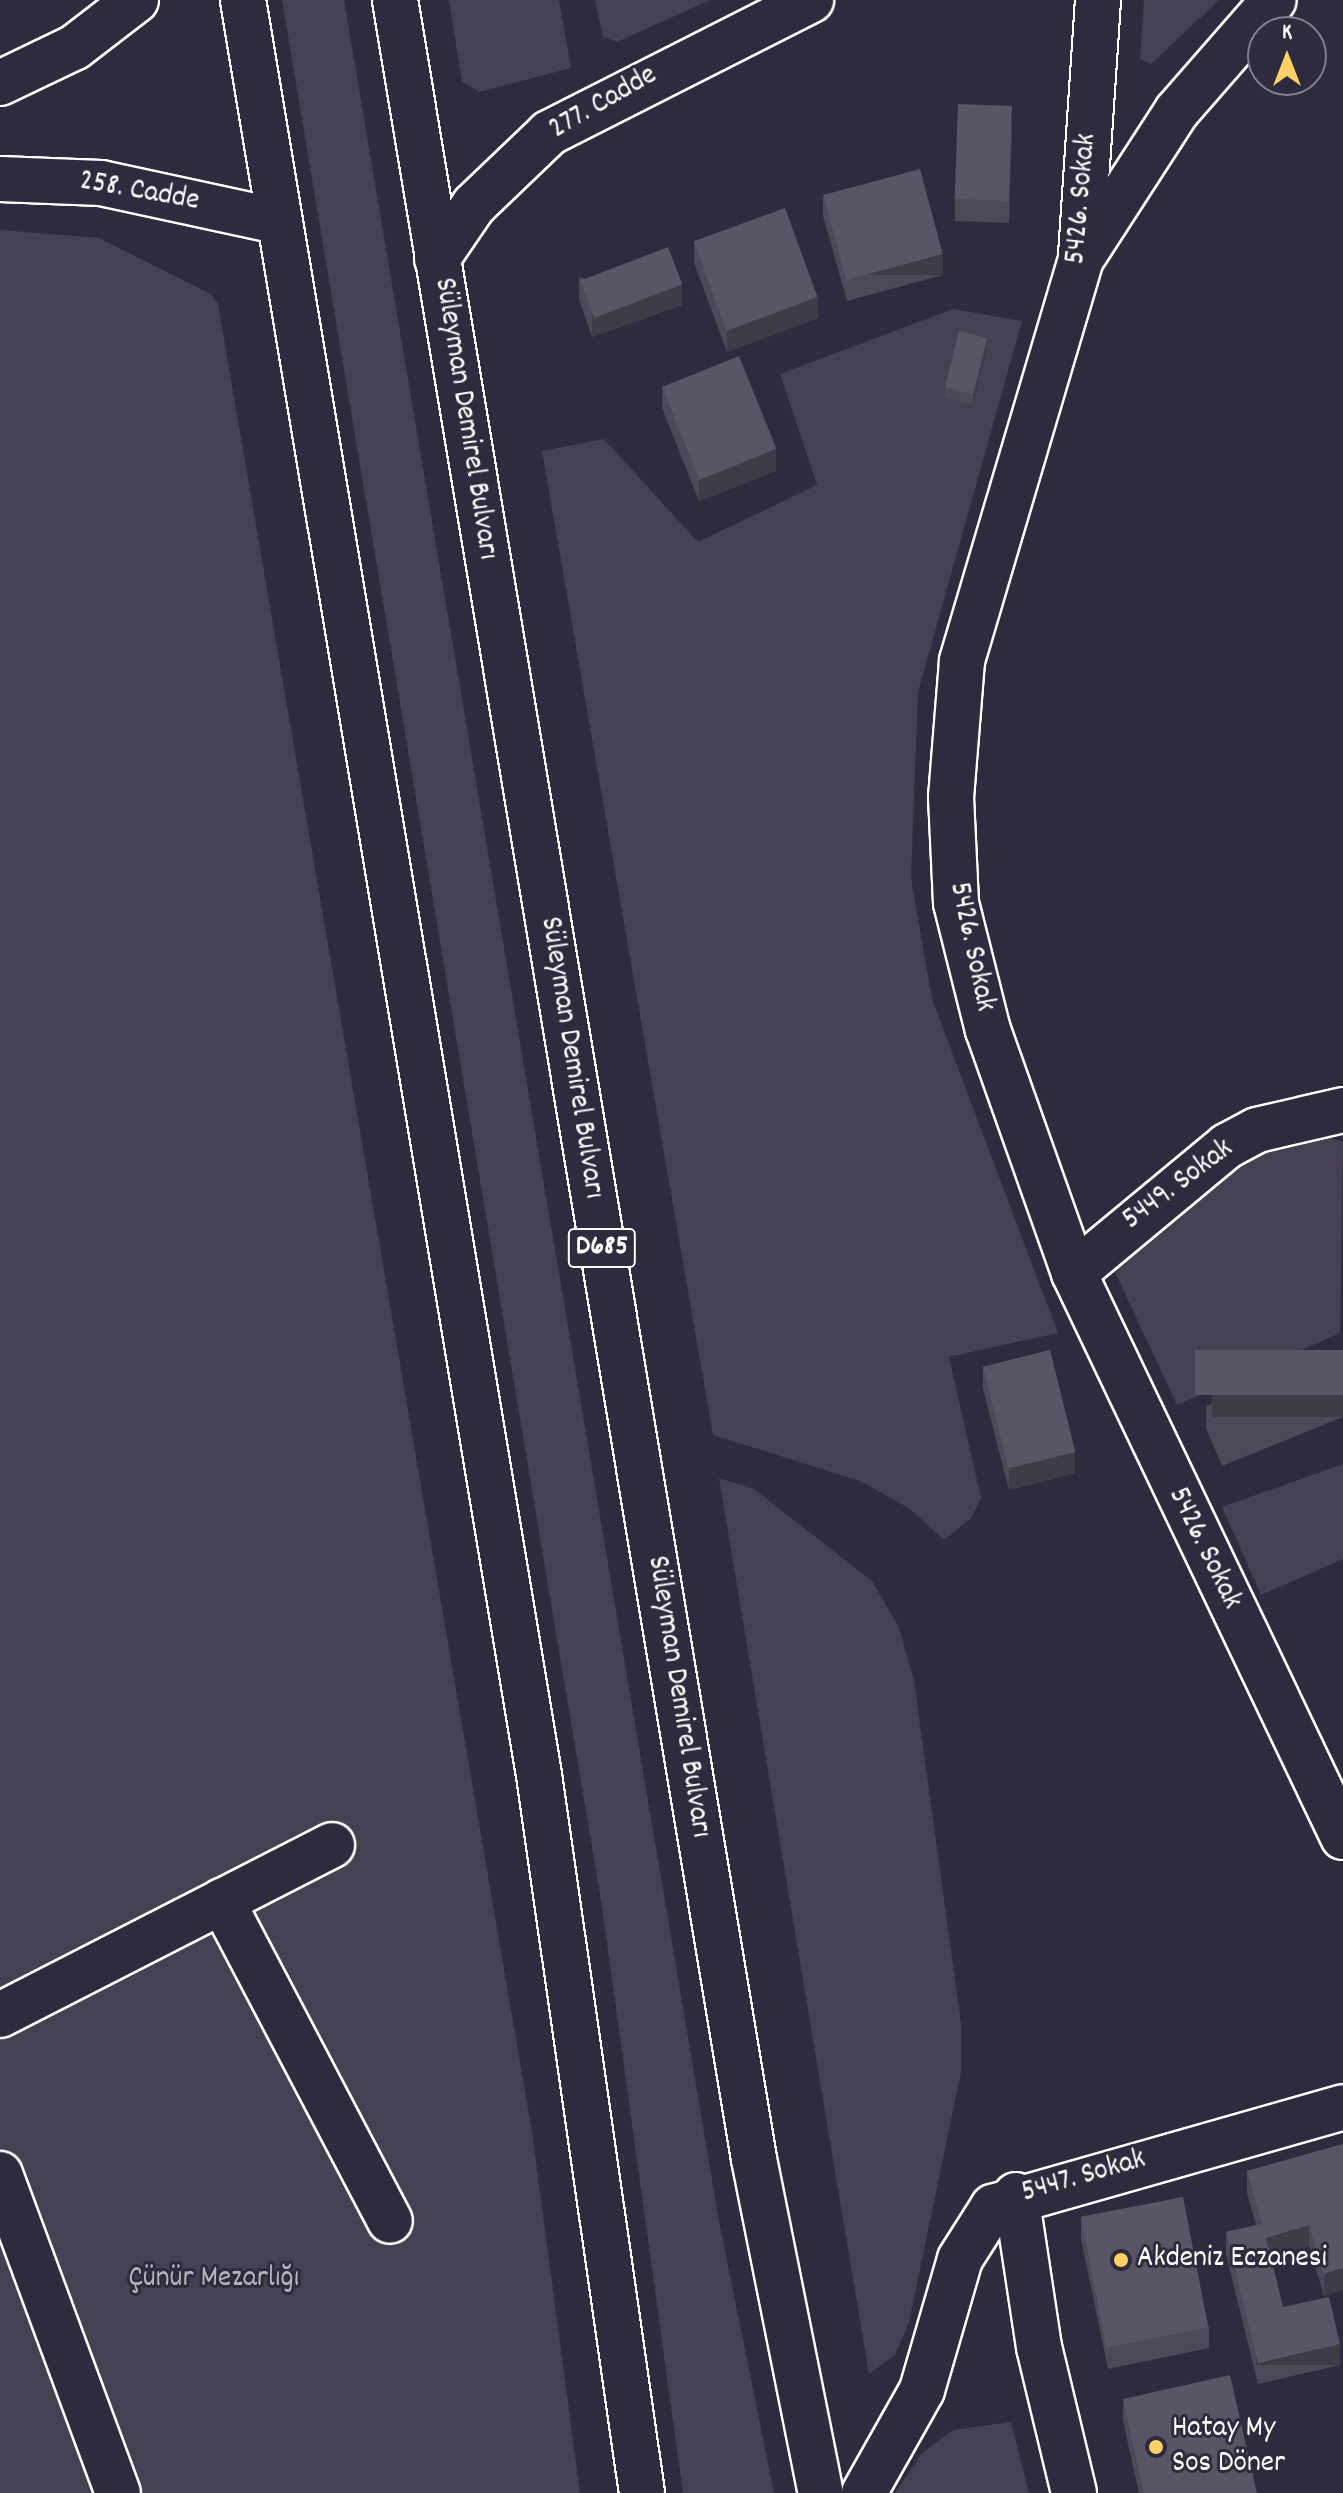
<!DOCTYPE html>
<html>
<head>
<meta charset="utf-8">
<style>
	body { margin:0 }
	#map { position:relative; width:1343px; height:2493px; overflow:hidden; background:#2f2a3d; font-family:Dekko,sans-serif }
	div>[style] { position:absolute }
	.green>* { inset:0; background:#464152 }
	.roads { filter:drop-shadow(2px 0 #fff) drop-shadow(-2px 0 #fff) drop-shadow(0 2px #fff) drop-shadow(0 -2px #fff) }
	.minor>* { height:44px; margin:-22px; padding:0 22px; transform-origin:22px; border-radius:22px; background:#2f2a3d }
	.highway>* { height:44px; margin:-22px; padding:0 22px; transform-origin:22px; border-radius:22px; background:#2f2a3d }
	.wall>* { inset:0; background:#4d4956 }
	.shaded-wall>* { inset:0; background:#3e3c46; transform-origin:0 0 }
	.building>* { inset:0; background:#595564; transform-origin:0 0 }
	.dots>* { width:22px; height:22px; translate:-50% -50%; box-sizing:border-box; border:4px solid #2f2a3d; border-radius:50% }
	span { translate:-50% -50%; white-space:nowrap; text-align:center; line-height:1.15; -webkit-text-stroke:6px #2f2a3d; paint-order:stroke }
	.shield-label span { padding:2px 6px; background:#2f2a3d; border:2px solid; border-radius:6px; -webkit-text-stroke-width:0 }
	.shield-label { font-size:28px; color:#fff; font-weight:700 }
	.street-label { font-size:30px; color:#fff }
	.poi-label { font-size:30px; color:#fff }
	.left { translate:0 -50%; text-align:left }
	.park-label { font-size:30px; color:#b5b3ba }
	.north { position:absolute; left:1247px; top:16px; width:80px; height:80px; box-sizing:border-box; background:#2f2a3d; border:2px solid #827f8b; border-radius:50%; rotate:0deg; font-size:22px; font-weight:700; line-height:32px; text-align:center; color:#fff }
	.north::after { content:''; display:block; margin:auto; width:28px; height:36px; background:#ffd166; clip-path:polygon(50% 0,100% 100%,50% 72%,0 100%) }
</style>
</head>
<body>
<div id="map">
	<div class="green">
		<div style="clip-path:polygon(282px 0,344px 0,719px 2221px,774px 2493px,683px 2493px,602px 1907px)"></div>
		<div style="clip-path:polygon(449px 0,559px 0,571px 68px,480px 92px,462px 82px)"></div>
		<div style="clip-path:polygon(595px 0,710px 0,617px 42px,603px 37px)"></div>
		<div style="clip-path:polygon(1144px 0,1219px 0,1151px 64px,1140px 59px)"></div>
		<div style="clip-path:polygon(0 230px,99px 238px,211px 294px,218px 304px,532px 2132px,580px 2493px,0 2493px)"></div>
		<div style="clip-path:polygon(953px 309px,1022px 321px,918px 692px,911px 878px,932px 999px,1058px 1333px,949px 1357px,981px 1498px,971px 1518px,944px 1540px,909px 1508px,860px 1481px,713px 1435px,542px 451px,604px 439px,698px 542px,817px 485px,780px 374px)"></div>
		<div style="clip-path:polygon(1326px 1136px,1343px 1142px,1340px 1333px,1177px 1405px,1114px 1270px,1239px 1167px,1270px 1148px)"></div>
		<div style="clip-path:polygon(1343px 1464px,1343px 1559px,1261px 1595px,1222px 1507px)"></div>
		<div style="clip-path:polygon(719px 1478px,754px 1489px,872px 1581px,899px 1627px,914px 1681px,961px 2023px,961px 2072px,909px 2322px,895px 2355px,869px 2374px)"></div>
		<div style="clip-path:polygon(1011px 2422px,1029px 2493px,895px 2493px,922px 2453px,953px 2430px)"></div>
	</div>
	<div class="roads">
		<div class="minor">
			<div style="left:1098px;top:0;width:260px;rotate:93.8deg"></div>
			<div style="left:1081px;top:259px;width:419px;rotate:106.5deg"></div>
			<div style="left:962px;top:661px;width:136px;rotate:94.6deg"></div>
			<div style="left:951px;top:797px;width:106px;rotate:87.3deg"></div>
			<div style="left:956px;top:903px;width:131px;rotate:75.9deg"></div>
			<div style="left:988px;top:1030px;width:258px;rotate:70.5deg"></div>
			<div style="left:1074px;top:1273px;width:625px;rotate:64.5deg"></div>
			<div style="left:0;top:83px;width:83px;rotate:-25.6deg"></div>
			<div style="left:75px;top:47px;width:77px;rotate:-37.6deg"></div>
			<div style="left:0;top:179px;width:101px;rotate:2.3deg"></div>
			<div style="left:101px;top:183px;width:180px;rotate:12.2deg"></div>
			<div style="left:1085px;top:253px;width:169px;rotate:-57.1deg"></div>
			<div style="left:1177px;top:111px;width:147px;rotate:-48.9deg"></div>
			<div style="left:437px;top:259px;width:65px;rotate:-55.6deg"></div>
			<div style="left:474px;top:205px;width:104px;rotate:-43.8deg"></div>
			<div style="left:549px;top:133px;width:294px;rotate:-26.9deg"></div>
			<div style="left:1074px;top:1273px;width:199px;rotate:-39.7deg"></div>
			<div style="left:1227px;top:1146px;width:34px;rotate:-28deg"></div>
			<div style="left:1257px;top:1130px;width:88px;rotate:-13.1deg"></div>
			<div style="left:222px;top:1901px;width:361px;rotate:62.3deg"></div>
			<div style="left:0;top:2015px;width:373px;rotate:-27.1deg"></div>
			<div style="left:0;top:2174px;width:340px;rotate:69.7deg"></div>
			<div style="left:1016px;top:2195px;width:154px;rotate:81.4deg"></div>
			<div style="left:1039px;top:2347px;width:150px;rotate:76.5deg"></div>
			<div style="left:864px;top:2493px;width:118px;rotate:-60.6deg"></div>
			<div style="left:922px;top:2390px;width:136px;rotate:-73.8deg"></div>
			<div style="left:960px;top:2259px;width:62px;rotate:-57.6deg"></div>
			<div style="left:993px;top:2207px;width:364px;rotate:-15.9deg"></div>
		</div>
		<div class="highway">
			<div style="left:243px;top:0;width:1800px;rotate:80.53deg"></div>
			<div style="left:539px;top:1775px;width:725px;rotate:81.84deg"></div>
			<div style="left:395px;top:0;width:2189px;rotate:80.56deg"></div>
			<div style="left:754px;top:2159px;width:341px;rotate:78.7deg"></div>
		</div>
	</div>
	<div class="wall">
		<div style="clip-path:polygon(1012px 127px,1009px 223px,955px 221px,955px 199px)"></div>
		<div style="clip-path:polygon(823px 195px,943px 275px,847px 301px,823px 216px)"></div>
		<div style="clip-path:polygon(694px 241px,818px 318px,727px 352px,694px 263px)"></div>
		<div style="clip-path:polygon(579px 277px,682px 305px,592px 337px,579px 299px)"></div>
		<div style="clip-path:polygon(987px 350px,973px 404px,945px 398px,945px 387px)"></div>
		<div style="clip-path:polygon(662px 386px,776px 471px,699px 501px,662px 408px)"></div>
		<div style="clip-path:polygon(1343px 1350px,1343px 1417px,1222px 1466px,1206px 1428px,1206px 1406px)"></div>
		<div style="clip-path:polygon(983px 1367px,1075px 1473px,1009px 1490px,983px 1389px)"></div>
		<div style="clip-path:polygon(1343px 2144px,1324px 2296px,1309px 2246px,1271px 2258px,1283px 2307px,1340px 2365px,1258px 2384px,1226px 2254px,1226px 2232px,1256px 2225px,1247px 2193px,1247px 2171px)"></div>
		<div style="clip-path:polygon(1081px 2218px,1209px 2327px,1209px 2348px,1108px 2369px,1081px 2239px)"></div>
		<div style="clip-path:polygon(1123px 2399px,1257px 2493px,1139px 2493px,1123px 2421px)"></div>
	</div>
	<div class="shaded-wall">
		<div style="clip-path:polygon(1012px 106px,1012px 127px,1009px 223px,1009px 201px)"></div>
		<div style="left:943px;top:254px;width:21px;height:99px;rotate:90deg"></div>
		<div style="clip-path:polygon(682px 284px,682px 305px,592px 337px,592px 315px)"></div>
		<div style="clip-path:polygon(818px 297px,818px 318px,727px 352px,727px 331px)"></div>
		<div style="clip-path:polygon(987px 338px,987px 350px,973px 404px,973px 393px)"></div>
		<div style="clip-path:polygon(776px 449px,776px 471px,699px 501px,699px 480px)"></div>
		<div style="left:1343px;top:1395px;width:22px;height:131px;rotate:90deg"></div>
		<div style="clip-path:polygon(1075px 1452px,1075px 1473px,1009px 1490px,1009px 1468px)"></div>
		<div style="clip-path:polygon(1309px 2225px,1309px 2246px,1266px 2259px,1266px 2238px)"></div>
		<div style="clip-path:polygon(1343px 2268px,1343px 2290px,1324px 2296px,1324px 2274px)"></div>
		<div style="left:1340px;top:2344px;width:21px;height:84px;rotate:90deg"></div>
	</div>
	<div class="building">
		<div style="left:958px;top:104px;width:54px;height:95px;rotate:2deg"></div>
		<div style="left:920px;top:169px;width:88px;height:100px;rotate:75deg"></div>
		<div style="left:785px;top:208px;width:95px;height:97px;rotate:70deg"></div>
		<div style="left:668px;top:247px;width:40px;height:94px;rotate:69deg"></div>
		<div style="left:959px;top:331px;width:29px;height:58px;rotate:14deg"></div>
		<div style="left:739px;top:356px;width:100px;height:83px;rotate:68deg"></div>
		<div style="left:1050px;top:1350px;width:105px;height:69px;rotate:76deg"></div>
		<div style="left:1343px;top:1350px;width:45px;height:148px;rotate:90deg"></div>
		<div style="clip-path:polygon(1343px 2144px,1343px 2268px,1324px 2274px,1309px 2225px,1266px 2238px,1283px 2307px,1329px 2297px,1340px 2344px,1258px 2363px,1226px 2232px,1262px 2224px,1247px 2171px)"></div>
		<div style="left:1183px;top:2197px;width:133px;height:104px;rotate:79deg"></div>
		<div style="clip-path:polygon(1230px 2375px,1257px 2493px,1144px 2493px,1123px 2399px)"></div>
	</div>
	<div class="dots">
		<div style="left:1121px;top:2260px;background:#ffd166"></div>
		<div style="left:1156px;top:2447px;background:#ffd166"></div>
	</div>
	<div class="shield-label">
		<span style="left:602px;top:1248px">D685</span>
	</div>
	<div class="street-label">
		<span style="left:604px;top:104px;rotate:-30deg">277. Cadde</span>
		<span style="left:139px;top:193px;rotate:10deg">258. Cadde</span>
		<span style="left:1083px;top:199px;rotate:-85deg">5426. Sokak</span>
		<span style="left:464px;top:419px;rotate:81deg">Süleyman Demirel Bulvarı</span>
		<span style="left:970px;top:947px;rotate:78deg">5426. Sokak</span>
		<span style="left:570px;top:1058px;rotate:81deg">Süleyman Demirel Bulvarı</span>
		<span style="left:1179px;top:1186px;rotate:-37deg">5449. Sokak</span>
		<span style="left:1203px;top:1549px;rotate:64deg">5426. Sokak</span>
		<span style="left:677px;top:1697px;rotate:81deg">Süleyman Demirel Bulvarı</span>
		<span style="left:1084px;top:2178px;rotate:-16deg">5447. Sokak</span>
	</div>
	<div class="poi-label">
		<span class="left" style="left:1137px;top:2260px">Akdeniz Eczanesi</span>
		<span class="left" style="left:1172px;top:2447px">Hatay My<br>Sos Döner</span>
	</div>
	<div class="park-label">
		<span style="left:214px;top:2280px">Çünür Mezarlığı</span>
	</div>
	<div class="north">K</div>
</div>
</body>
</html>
